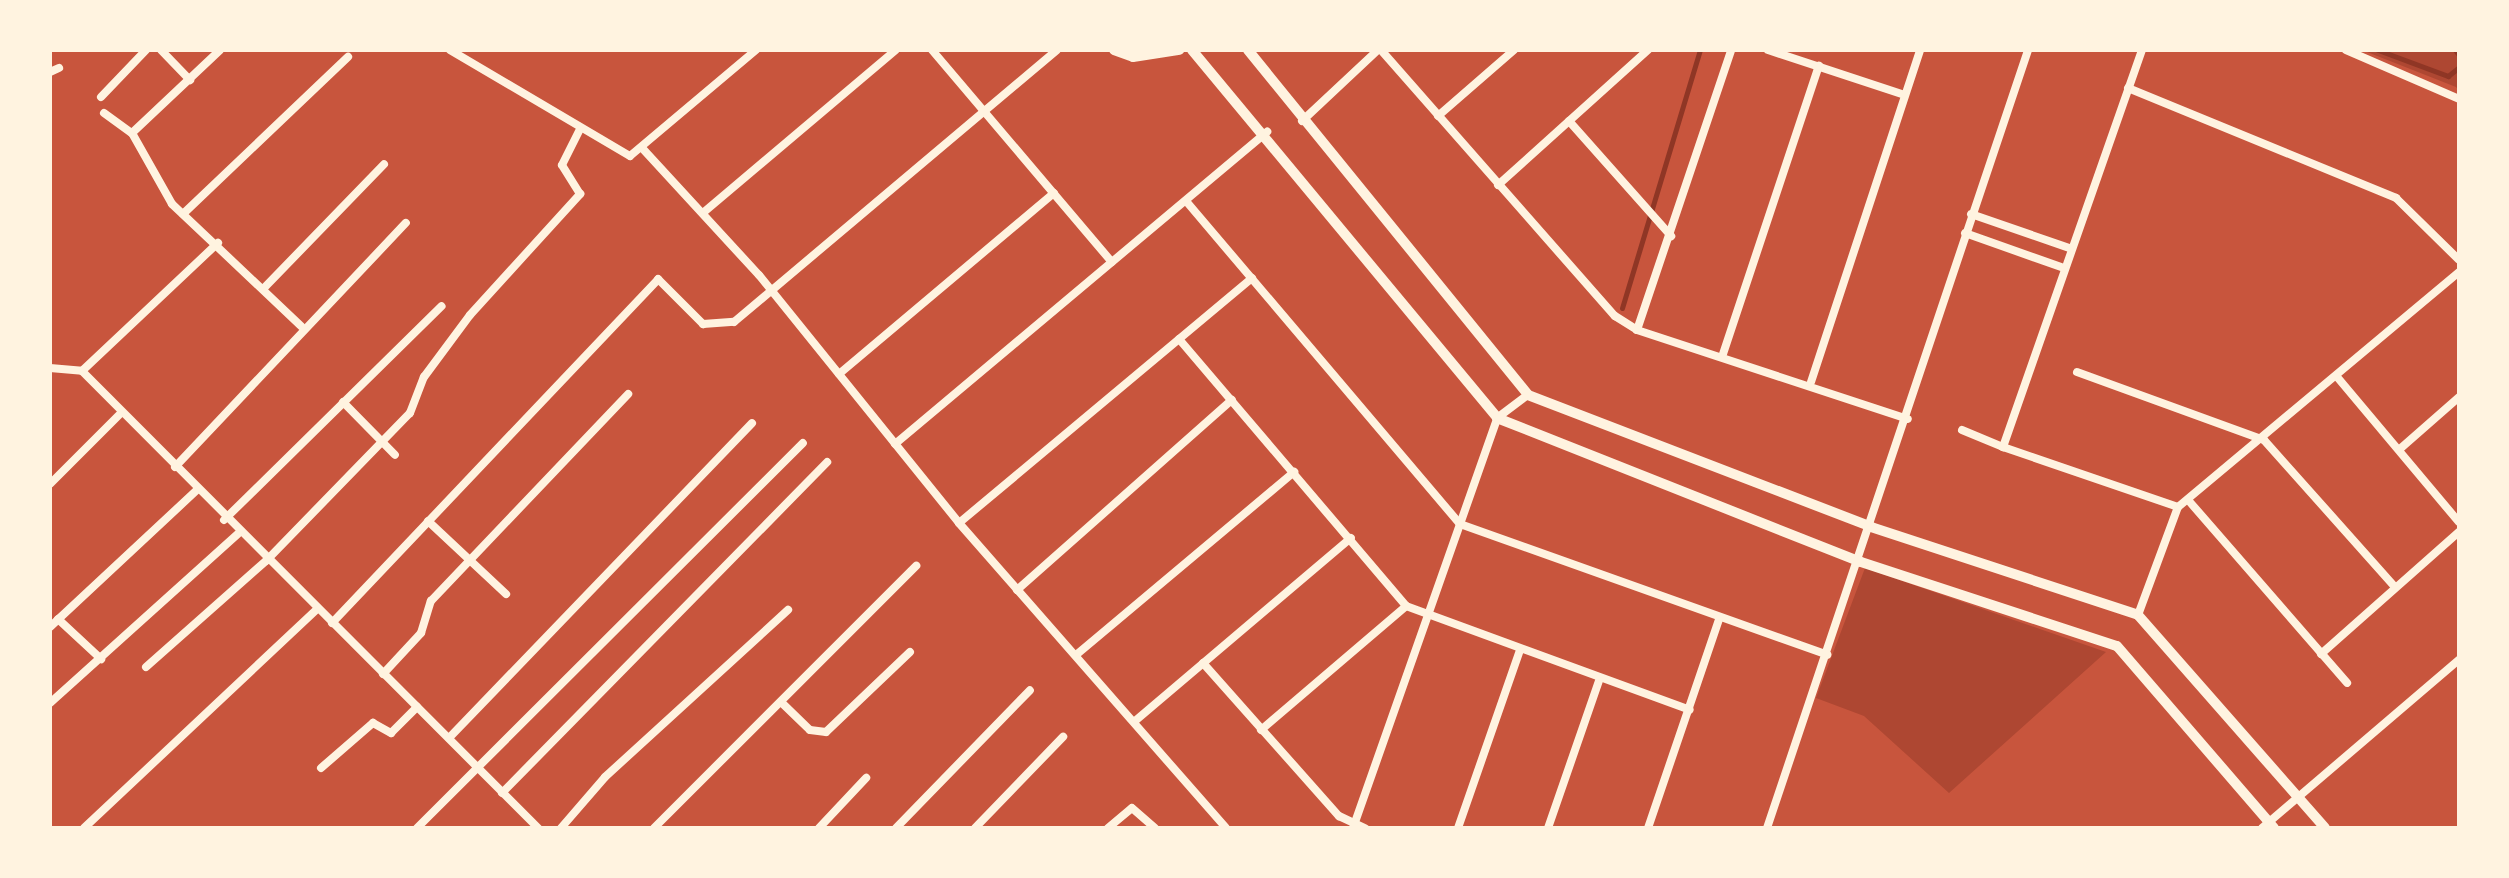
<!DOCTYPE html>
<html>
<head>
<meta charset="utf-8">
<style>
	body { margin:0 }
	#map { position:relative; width:2509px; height:878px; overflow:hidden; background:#c8553d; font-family:"IBM Plex Sans",sans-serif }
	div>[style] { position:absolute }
	.green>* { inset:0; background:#ae4732 }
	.stream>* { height:5px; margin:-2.5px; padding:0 2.5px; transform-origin:2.5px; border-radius:2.5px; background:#8f3625 }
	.minor>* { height:8px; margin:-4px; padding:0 4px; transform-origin:4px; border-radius:4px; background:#fff3e0 }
	.tertiary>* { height:10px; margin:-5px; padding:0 5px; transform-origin:5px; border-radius:5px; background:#fff3e0 }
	span { translate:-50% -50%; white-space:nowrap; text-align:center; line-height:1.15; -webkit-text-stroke:8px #fff3e0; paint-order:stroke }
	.frame { position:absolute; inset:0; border:52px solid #fff3e0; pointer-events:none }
</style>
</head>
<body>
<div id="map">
	<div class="green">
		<div style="clip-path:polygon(2362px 50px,2459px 50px,2459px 91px,2456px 87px)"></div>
		<div style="clip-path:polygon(1865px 568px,2106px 652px,1949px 793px,1864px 716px,1816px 698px)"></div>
	</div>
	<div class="stream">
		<div style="left:2378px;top:50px;width:75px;rotate:20.4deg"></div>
		<div style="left:2448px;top:76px;width:14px;rotate:-39deg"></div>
		<div style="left:2455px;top:50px;width:6px;rotate:51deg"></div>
		<div style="left:1622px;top:308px;width:270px;rotate:-73.2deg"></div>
	</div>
	<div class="minor">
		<div style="left:161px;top:50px;width:42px;rotate:46deg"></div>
		<div style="left:450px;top:50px;width:209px;rotate:30.5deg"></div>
		<div style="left:630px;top:156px;width:165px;rotate:-40.1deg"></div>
		<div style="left:932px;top:50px;width:278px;rotate:49.7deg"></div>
		<div style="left:1381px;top:50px;width:354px;rotate:48.7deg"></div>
		<div style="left:1615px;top:316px;width:26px;rotate:32deg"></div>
		<div style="left:1637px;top:330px;width:285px;rotate:18.2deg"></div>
		<div style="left:1768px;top:50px;width:144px;rotate:18.2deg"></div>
		<div style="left:2142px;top:50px;width:421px;rotate:109.3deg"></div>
		<div style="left:2003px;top:447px;width:185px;rotate:18.9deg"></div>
		<div style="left:2346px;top:50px;width:123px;rotate:23.4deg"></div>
		<div style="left:50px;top:72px;width:10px;rotate:-24deg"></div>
		<div style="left:2128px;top:88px;width:290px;rotate:22.3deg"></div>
		<div style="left:2396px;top:198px;width:88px;rotate:44.5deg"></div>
		<div style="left:101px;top:97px;width:65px;rotate:-46.2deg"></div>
		<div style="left:104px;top:113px;width:34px;rotate:36deg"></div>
		<div style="left:132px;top:133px;width:81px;rotate:60.6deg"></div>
		<div style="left:172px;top:204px;width:178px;rotate:43.4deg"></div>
		<div style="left:1438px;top:116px;width:101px;rotate:-41deg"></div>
		<div style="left:1302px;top:121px;width:104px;rotate:-43.1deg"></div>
		<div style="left:1569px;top:121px;width:154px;rotate:48.4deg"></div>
		<div style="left:132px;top:133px;width:121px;rotate:-43.3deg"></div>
		<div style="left:643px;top:149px;width:171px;rotate:47.4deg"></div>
		<div style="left:759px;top:275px;width:319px;rotate:51.1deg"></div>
		<div style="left:959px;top:523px;width:405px;rotate:48.8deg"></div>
		<div style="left:1498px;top:185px;width:202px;rotate:-42deg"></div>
		<div style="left:1186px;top:201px;width:424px;rotate:49.7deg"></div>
		<div style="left:1460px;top:524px;width:390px;rotate:19.6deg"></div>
		<div style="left:704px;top:212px;width:251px;rotate:-40.2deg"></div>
		<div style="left:183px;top:214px;width:228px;rotate:-43.6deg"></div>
		<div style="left:1971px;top:214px;width:104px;rotate:19.1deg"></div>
		<div style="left:1965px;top:233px;width:102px;rotate:19.5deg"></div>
		<div style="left:265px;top:287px;width:171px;rotate:-45.9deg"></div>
		<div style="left:1637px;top:330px;width:295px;rotate:-71.4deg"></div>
		<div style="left:1179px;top:339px;width:350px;rotate:49.6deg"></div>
		<div style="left:1406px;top:606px;width:302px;rotate:20.1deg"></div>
		<div style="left:1723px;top:354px;width:304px;rotate:-71.6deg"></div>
		<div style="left:50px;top:368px;width:32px;rotate:5deg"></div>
		<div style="left:82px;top:371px;width:646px;rotate:45.06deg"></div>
		<div style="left:82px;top:371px;width:187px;rotate:-43.3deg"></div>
		<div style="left:2077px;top:372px;width:199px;rotate:20deg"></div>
		<div style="left:2264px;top:440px;width:197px;rotate:48.3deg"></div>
		<div style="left:839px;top:374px;width:281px;rotate:-40.1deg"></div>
		<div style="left:2338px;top:378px;width:188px;rotate:50deg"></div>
		<div style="left:1811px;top:382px;width:349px;rotate:-71.8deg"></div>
		<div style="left:343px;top:402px;width:74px;rotate:45.5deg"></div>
		<div style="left:1962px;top:430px;width:44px;rotate:22.5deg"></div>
		<div style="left:895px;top:444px;width:486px;rotate:-40deg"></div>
		<div style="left:2401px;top:448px;width:77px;rotate:-41.3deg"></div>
		<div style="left:175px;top:467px;width:336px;rotate:-46.6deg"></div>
		<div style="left:50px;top:484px;width:100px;rotate:-45deg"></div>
		<div style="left:2189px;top:501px;width:241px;rotate:49deg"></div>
		<div style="left:224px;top:520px;width:305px;rotate:-44.5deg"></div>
		<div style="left:428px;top:521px;width:107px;rotate:43.1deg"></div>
		<div style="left:959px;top:523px;width:382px;rotate:-39.9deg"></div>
		<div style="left:1017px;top:590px;width:287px;rotate:-41.5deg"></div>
		<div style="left:2138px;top:615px;width:115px;rotate:-69.7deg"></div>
		<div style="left:2178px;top:507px;width:366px;rotate:-39.9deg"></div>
		<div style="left:58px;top:619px;width:59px;rotate:42.9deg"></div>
		<div style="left:332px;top:623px;width:474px;rotate:-46.5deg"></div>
		<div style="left:658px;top:279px;width:64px;rotate:45deg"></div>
		<div style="left:703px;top:324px;width:31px;rotate:-4deg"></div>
		<div style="left:734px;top:322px;width:422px;rotate:-40.1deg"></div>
		<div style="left:50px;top:627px;width:201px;rotate:-43deg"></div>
		<div style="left:2321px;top:654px;width:184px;rotate:-41.5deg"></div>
		<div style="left:1076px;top:655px;width:285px;rotate:-40deg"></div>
		<div style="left:1203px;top:663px;width:205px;rotate:48.4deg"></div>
		<div style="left:1339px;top:816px;width:29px;rotate:25deg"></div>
		<div style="left:146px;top:667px;width:160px;rotate:-41.5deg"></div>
		<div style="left:266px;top:561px;width:206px;rotate:-45.8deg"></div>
		<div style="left:410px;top:413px;width:39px;rotate:-69deg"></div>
		<div style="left:424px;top:377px;width:77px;rotate:-53.4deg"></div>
		<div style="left:470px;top:315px;width:164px;rotate:-47.7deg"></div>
		<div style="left:580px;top:194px;width:34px;rotate:-122deg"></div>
		<div style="left:562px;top:165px;width:40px;rotate:-63.4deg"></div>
		<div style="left:383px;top:674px;width:56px;rotate:-47.2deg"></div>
		<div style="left:421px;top:633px;width:34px;rotate:-73deg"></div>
		<div style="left:431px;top:601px;width:286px;rotate:-46.4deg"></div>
		<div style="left:781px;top:702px;width:40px;rotate:44deg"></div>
		<div style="left:810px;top:730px;width:16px;rotate:7deg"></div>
		<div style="left:826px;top:732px;width:116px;rotate:-43.6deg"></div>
		<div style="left:50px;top:703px;width:253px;rotate:-42deg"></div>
		<div style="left:1135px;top:721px;width:283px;rotate:-40.3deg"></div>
		<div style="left:1261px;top:730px;width:191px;rotate:-40.5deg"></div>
		<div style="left:449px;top:738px;width:437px;rotate:-46.1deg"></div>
		<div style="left:321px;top:768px;width:69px;rotate:-40.9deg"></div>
		<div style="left:373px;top:723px;width:21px;rotate:29deg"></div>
		<div style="left:391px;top:733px;width:37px;rotate:-45deg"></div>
		<div style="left:502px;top:793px;width:464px;rotate:-45.5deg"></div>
		<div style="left:84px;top:828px;width:320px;rotate:-43.2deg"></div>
		<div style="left:417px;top:828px;width:545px;rotate:-44.93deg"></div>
		<div style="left:561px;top:828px;width:67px;rotate:-49.2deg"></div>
		<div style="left:605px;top:777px;width:248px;rotate:-42.4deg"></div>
		<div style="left:654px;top:828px;width:371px;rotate:-45deg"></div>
		<div style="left:819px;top:828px;width:69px;rotate:-46.8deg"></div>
		<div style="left:896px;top:828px;width:192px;rotate:-45.8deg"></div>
		<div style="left:975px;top:828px;width:127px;rotate:-46deg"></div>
		<div style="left:1108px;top:828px;width:31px;rotate:-40deg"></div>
		<div style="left:1132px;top:808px;width:30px;rotate:41deg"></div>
		<div style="left:1353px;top:828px;width:435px;rotate:-70.6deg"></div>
		<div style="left:1497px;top:418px;width:39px;rotate:-37deg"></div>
		<div style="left:1458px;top:828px;width:188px;rotate:-70.8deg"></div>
		<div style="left:1548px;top:828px;width:159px;rotate:-70.9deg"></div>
		<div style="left:1648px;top:828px;width:221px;rotate:-71.2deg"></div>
		<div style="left:1767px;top:828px;width:821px;rotate:-71.45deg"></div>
		<div style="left:2262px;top:828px;width:259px;rotate:-40.5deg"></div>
	</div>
	<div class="tertiary">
		<div style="left:1114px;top:50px;width:20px;rotate:20deg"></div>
		<div style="left:1133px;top:57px;width:47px;rotate:-8.7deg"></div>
		<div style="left:1192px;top:50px;width:478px;rotate:50.3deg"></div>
		<div style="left:1497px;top:418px;width:391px;rotate:21.6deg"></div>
		<div style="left:1861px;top:562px;width:269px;rotate:18.2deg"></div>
		<div style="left:2117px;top:646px;width:240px;rotate:49.2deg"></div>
		<div style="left:1248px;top:50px;width:444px;rotate:50.9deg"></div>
		<div style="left:1528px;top:395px;width:368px;rotate:21deg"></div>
		<div style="left:1871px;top:527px;width:281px;rotate:18.2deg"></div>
		<div style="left:2138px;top:615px;width:283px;rotate:48.7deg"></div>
	</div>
	<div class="frame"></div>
</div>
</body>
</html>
